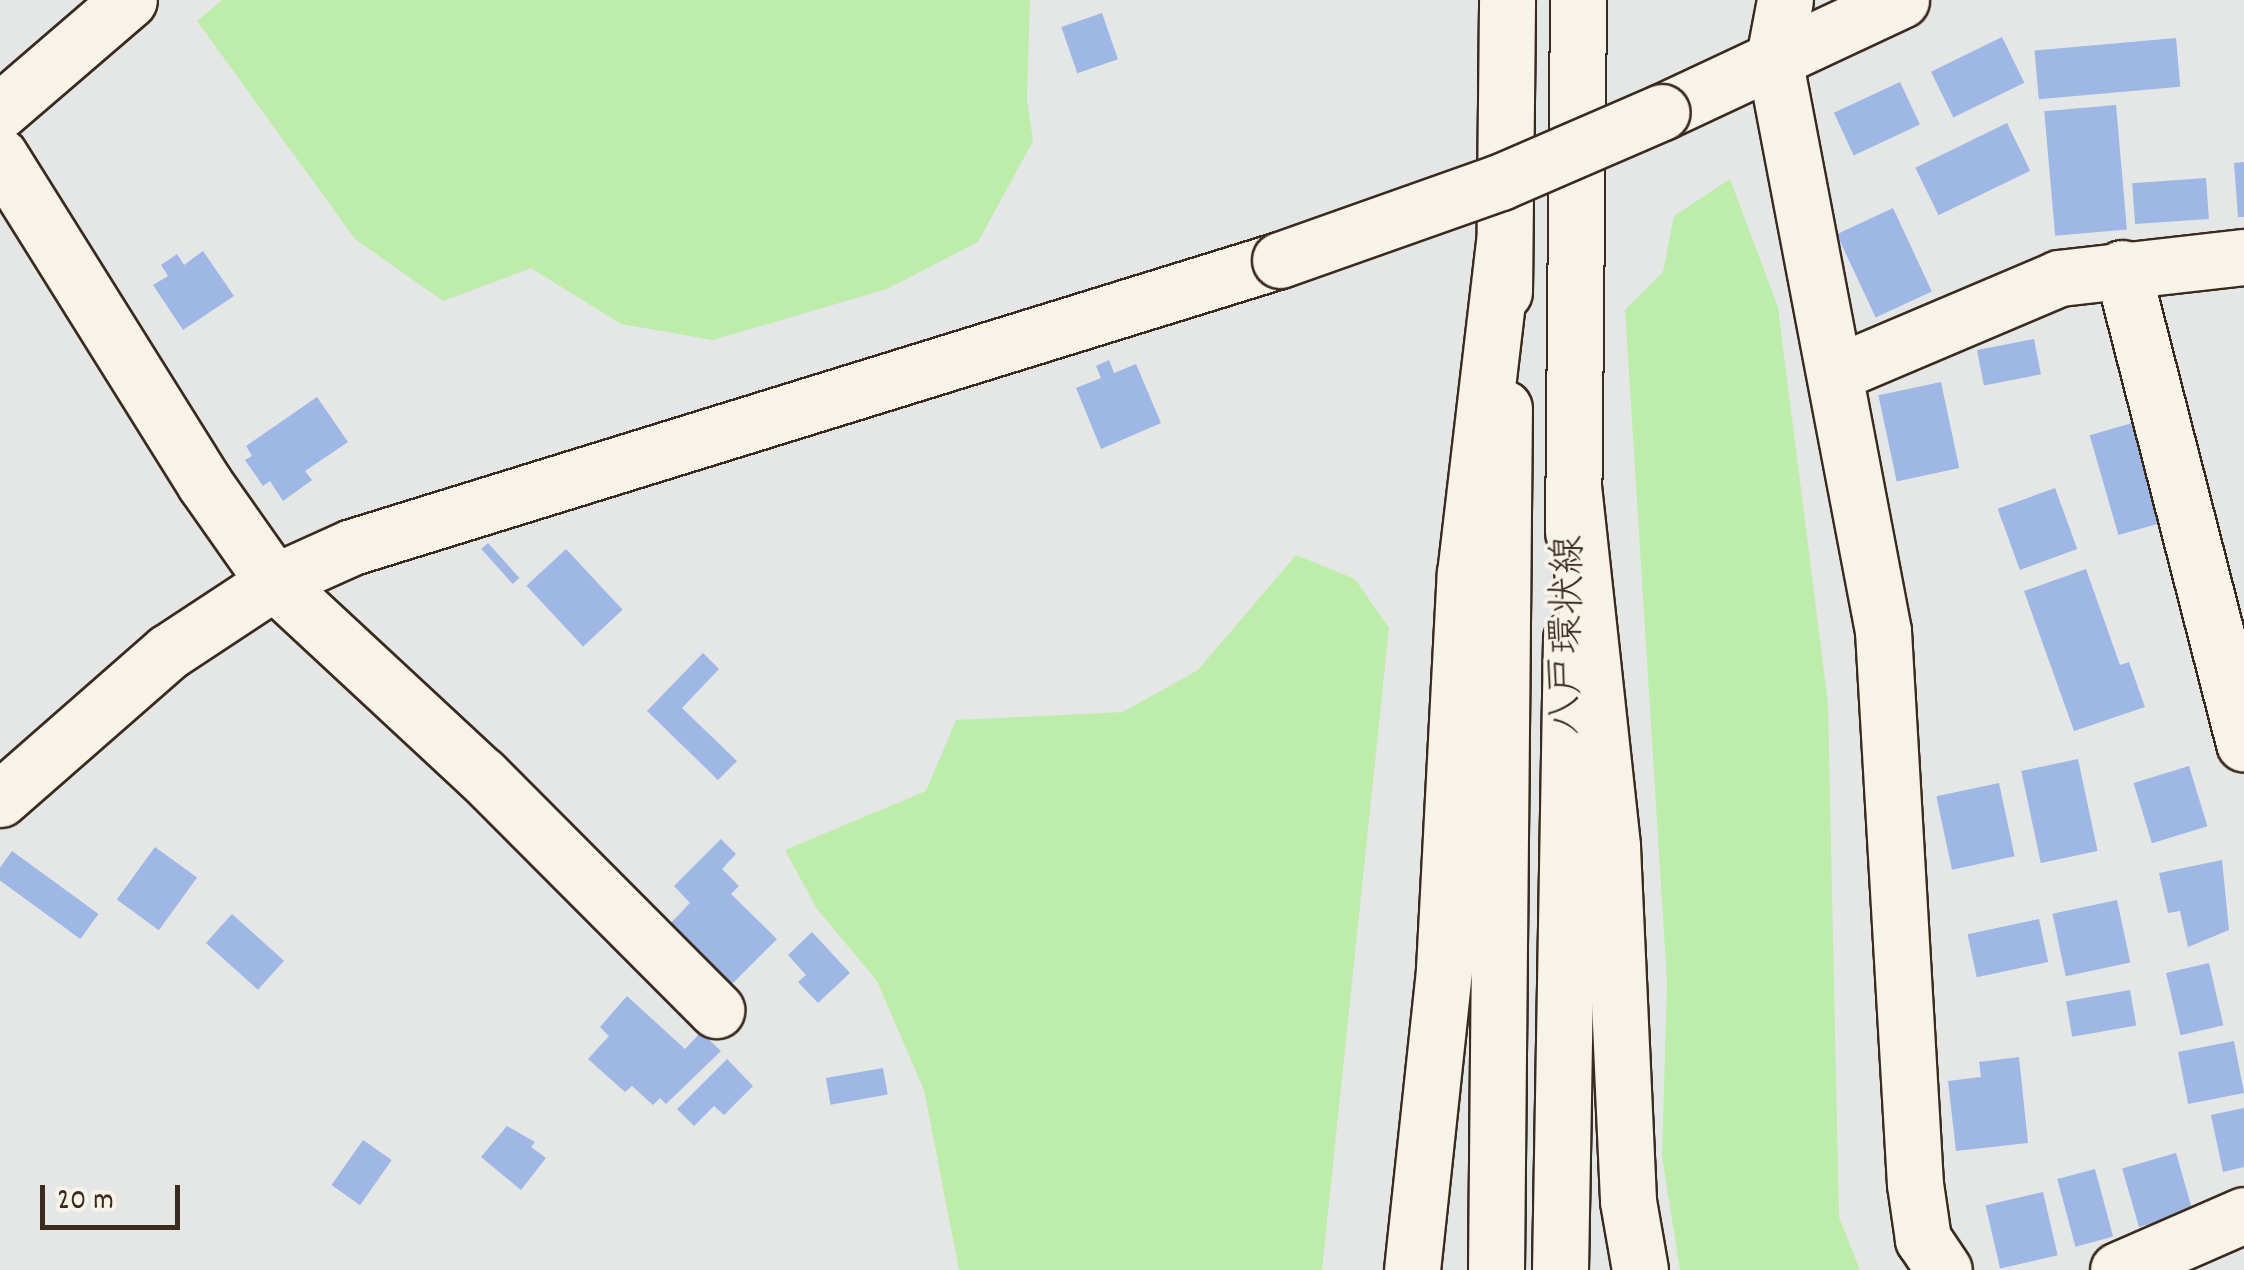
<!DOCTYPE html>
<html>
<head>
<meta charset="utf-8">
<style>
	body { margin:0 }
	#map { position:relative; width:2244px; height:1270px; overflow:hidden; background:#e5e7e7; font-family:Dekko,"Klee One",sans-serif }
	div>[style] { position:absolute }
	.green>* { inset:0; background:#bdecab }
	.building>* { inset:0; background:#9eb7e4; transform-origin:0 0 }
	.roads { filter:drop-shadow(2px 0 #3b2a1e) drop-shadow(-2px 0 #3b2a1e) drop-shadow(0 2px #3b2a1e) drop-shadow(0 -2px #3b2a1e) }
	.minor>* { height:55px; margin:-27.5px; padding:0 27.5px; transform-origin:27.5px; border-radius:27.5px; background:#f7f3e8 }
	.major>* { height:55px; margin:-27.5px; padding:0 27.5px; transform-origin:27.5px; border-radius:27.5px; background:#f7f3e8 }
	.highway>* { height:55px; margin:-27.5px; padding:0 27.5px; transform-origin:27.5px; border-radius:27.5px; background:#f7f3e8 }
	.bridges { filter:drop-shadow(2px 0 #3b2a1e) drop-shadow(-2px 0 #3b2a1e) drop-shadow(0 2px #3b2a1e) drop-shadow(0 -2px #3b2a1e) }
	.minor-bridge>* { height:55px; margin:-27.5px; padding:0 27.5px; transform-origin:27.5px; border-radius:27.5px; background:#f7f3e8 }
	span { translate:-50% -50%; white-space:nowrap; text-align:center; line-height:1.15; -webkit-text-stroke:8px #f7f3e8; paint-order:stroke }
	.street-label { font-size:40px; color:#3b2a1e }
	.scale { position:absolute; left:40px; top:1185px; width:140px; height:45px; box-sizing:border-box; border:5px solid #3b2a1e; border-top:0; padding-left:12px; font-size:30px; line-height:35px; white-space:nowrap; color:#3b2a1e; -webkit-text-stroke:8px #f7f3e8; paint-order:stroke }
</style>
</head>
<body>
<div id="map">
	<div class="green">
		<div style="clip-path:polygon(222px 0,1030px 0,1027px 99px,1033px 141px,978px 242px,887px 289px,713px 340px,621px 324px,531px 268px,443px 301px,355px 239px,197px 21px)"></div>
		<div style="clip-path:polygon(1730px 179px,1778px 307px,1828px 703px,1839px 1217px,1860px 1270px,1680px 1270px,1662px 1157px,1667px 983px,1625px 310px,1663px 272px,1674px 216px)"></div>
		<div style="clip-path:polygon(1296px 555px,1355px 579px,1389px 628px,1322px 1270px,959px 1270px,924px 1090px,877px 981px,817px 909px,785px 850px,926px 791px,956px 720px,1123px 712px,1198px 670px)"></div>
	</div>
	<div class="building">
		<div style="left:1102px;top:13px;width:49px;height:43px;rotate:71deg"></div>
		<div style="left:2002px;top:37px;width:51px;height:79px;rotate:64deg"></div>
		<div style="left:2176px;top:38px;width:49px;height:142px;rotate:85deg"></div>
		<div style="left:1900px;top:82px;width:47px;height:73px;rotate:65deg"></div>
		<div style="left:2116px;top:105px;width:125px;height:72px;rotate:85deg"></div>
		<div style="left:2007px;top:123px;width:53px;height:102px;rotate:64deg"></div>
		<div style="clip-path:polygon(2244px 162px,2244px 217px,2238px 217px,2234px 163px)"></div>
		<div style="left:2206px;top:178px;width:41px;height:74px;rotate:86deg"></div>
		<div style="left:1893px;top:208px;width:92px;height:62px;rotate:65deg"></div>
		<div style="clip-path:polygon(203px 251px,234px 296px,183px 330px,153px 285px,168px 276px,161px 265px,177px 254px,184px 265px)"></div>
		<div style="left:2034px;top:339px;width:36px;height:58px;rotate:79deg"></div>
		<div style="clip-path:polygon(1109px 360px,1114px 373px,1136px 364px,1161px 423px,1101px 449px,1076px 388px,1101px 378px,1096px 366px)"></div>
		<div style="left:1941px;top:382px;width:88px;height:64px;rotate:78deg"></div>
		<div style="clip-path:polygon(317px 397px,348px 442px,305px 471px,312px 480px,283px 501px,270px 481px,263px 486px,245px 460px,252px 456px,246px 446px)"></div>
		<div style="left:2132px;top:423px;width:104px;height:44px;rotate:74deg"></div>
		<div style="left:2055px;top:488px;width:65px;height:61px;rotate:70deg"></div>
		<div style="left:488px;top:543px;width:47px;height:9px;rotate:48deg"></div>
		<div style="left:566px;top:549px;width:83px;height:54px;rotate:47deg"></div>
		<div style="clip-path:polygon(2086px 569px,2120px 665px,2129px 662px,2145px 707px,2074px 731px,2024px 591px)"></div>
		<div style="clip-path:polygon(703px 653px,719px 669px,682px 708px,737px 761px,718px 780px,647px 711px)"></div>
		<div style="left:2078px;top:759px;width:94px;height:58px;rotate:78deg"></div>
		<div style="left:2189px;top:766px;width:63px;height:58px;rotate:73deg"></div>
		<div style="left:1999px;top:783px;width:75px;height:64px;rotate:78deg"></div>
		<div style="clip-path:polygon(721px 839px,736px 854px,722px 869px,739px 886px,731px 894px,777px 939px,729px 987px,668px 926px,690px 903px,674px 886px)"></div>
		<div style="left:155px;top:847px;width:52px;height:65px;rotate:36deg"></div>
		<div style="left:12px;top:851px;width:107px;height:31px;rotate:36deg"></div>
		<div style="clip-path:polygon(2222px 860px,2229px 930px,2188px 947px,2180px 911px,2168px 913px,2159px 873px)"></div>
		<div style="left:2117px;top:900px;width:64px;height:66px;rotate:78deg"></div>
		<div style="left:232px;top:914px;width:70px;height:39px;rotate:42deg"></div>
		<div style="left:2039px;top:919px;width:44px;height:73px;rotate:78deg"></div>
		<div style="clip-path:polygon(812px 932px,850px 973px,818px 1003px,798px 982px,806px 975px,788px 955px)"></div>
		<div style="left:2209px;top:963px;width:64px;height:44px;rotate:77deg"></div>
		<div style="left:2130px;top:990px;width:36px;height:65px;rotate:80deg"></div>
		<div style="clip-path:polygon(627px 996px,685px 1049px,701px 1032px,721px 1051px,666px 1104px,660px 1098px,653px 1105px,632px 1086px,625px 1092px,588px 1059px,609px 1036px,600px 1027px)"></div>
		<div style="left:2234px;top:1041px;width:53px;height:57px;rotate:79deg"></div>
		<div style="clip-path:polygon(2019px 1057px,2028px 1143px,1956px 1151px,1948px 1081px,1981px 1077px,1979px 1062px)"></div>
		<div style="clip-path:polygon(727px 1059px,753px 1086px,724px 1115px,714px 1106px,694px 1126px,677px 1109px)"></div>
		<div style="left:883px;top:1068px;width:27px;height:58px;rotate:80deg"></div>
		<div style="clip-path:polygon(2244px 1108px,2244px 1167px,2223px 1172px,2211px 1115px)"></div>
		<div style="clip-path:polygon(507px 1126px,535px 1142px,531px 1147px,546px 1158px,521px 1190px,481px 1157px)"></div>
		<div style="left:363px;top:1140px;width:35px;height:55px;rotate:35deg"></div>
		<div style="left:2176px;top:1153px;width:61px;height:56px;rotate:74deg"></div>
		<div style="left:2095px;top:1169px;width:70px;height:39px;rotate:75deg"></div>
		<div style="left:2043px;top:1192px;width:65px;height:59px;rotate:77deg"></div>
	</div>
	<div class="roads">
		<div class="minor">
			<div style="left:1785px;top:0;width:59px;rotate:100.7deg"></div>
			<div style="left:1774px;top:58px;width:583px;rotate:79.23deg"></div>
			<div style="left:1883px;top:631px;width:554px;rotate:86.69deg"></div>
			<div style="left:1915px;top:1184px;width:56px;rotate:81.7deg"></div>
			<div style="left:1923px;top:1239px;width:37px;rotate:56deg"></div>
			<div style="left:0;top:111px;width:170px;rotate:-40.7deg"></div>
			<div style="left:1662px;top:112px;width:264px;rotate:-25.1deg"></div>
			<div style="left:0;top:156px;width:387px;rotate:58deg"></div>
			<div style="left:205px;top:484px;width:120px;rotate:54.9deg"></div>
			<div style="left:274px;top:582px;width:284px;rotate:42.9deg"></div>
			<div style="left:482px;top:775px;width:332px;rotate:45.1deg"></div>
			<div style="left:2122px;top:268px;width:491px;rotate:75.6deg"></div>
			<div style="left:1838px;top:372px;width:240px;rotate:-23deg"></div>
			<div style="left:2059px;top:278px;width:186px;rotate:-6.5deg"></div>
			<div style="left:0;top:799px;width:223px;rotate:-41.2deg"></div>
			<div style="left:168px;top:652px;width:127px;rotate:-33.4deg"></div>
			<div style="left:274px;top:582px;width:85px;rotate:-24.2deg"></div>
			<div style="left:352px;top:547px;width:971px;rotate:-17.19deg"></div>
			<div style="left:2118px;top:1270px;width:137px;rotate:-23.6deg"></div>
		</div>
		<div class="major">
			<div style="left:1504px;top:292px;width:292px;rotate:-89.4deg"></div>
			<div style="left:1573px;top:532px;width:532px;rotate:-89.46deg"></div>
			<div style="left:1496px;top:1270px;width:862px;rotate:-89.47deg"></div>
			<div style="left:1560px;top:1270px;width:632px;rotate:-89deg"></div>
		</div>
		<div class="highway">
			<div style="left:1573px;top:486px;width:363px;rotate:83.8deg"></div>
			<div style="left:1612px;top:847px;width:354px;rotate:87.4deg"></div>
			<div style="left:1628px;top:1201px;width:70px;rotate:80.1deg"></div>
			<div style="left:1412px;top:1270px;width:303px;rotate:-83.9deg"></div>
			<div style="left:1444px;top:969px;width:396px;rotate:-87deg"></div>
			<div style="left:1465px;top:574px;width:332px;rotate:-83.3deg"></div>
		</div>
	</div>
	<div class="bridges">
		<div class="minor-bridge">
			<div style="left:1280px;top:260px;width:233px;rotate:-19.5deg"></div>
			<div style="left:1500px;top:182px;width:176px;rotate:-23.4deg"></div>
		</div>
	</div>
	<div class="street-label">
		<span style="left:1571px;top:635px;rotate:-89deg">八戸環状線</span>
	</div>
	<div class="scale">20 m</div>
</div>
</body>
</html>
